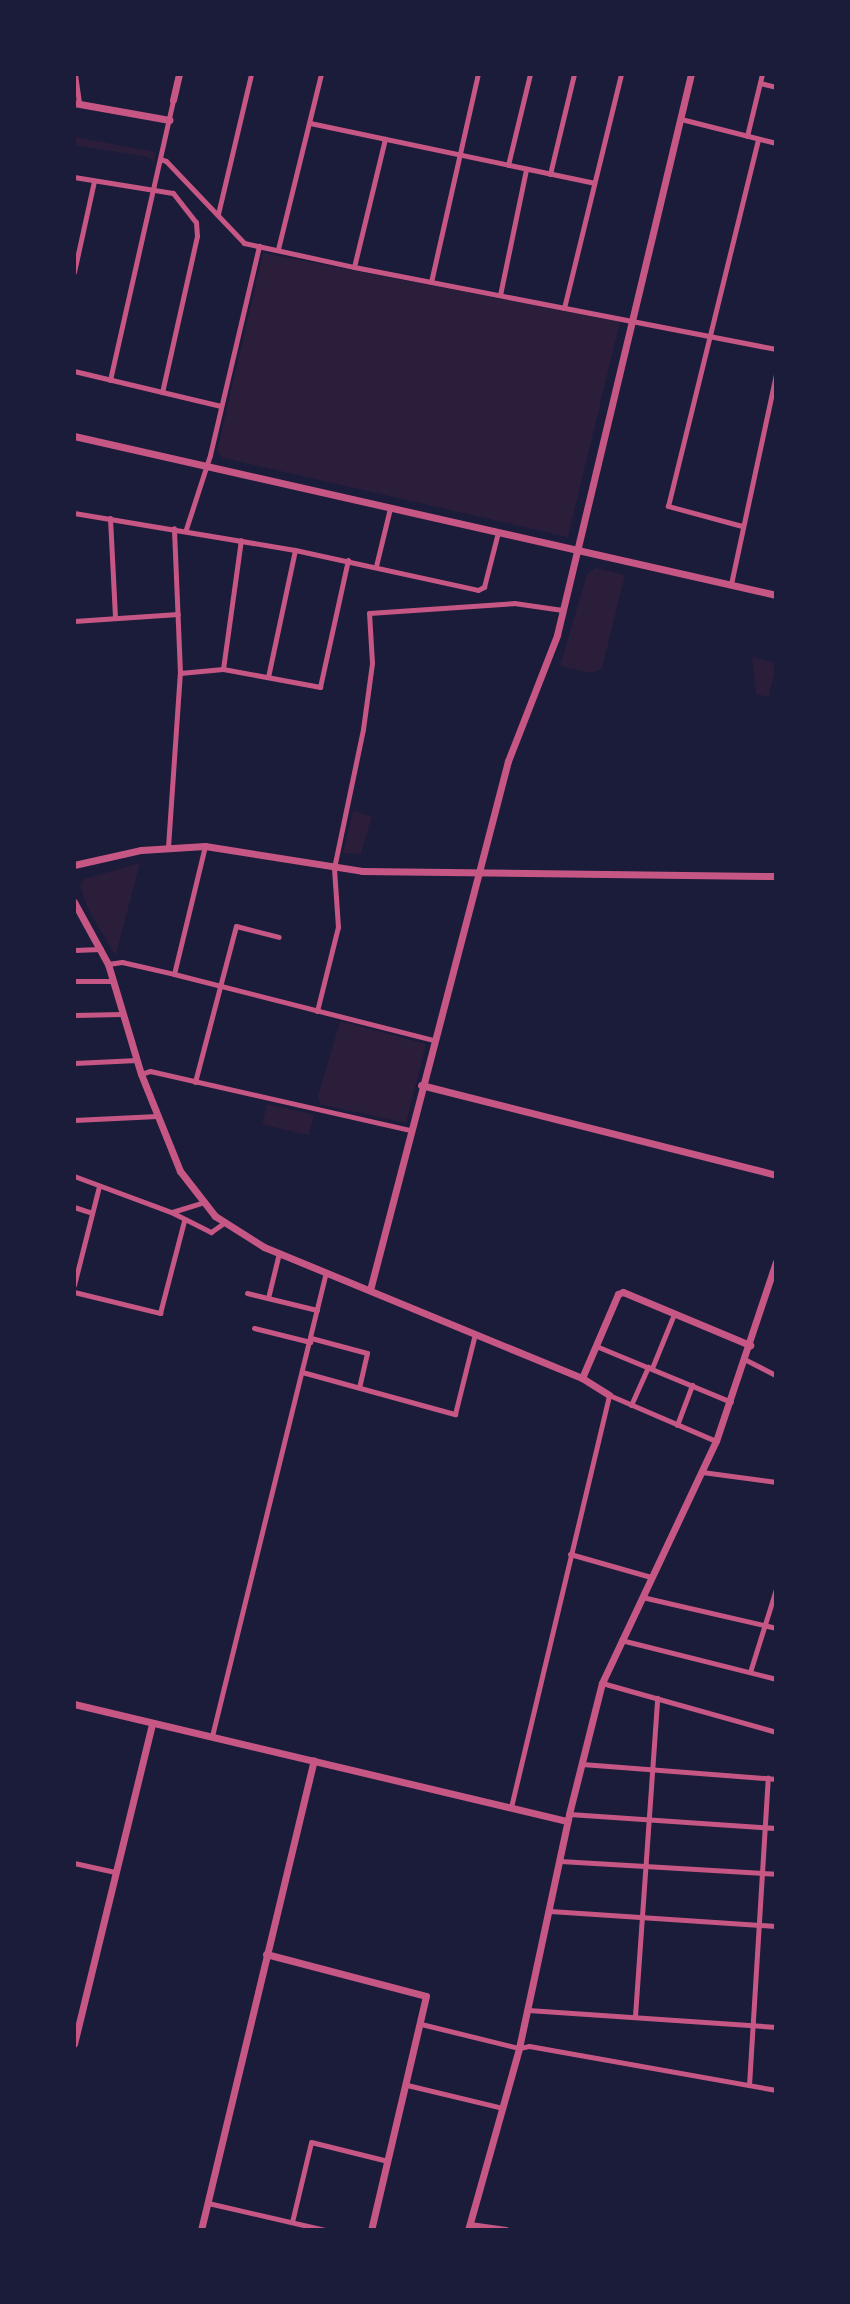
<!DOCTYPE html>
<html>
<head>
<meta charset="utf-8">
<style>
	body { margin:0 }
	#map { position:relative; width:850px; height:2304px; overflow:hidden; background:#1b1b3a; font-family:"Fira Sans Condensed",sans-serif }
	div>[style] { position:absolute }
	.green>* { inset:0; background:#2a1e3b; transform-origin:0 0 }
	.minor>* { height:5px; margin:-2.5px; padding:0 2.5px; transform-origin:2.5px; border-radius:2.5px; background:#c65784 }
	.tertiary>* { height:7px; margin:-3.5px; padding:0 3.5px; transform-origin:3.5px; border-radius:3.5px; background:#c65784 }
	span { translate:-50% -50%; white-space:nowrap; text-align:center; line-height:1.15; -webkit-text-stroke:6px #1b1b3a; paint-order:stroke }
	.frame { position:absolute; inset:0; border:76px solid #1b1b3a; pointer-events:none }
</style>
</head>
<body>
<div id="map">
	<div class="green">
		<div style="clip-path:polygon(74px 137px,156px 152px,154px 162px,149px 157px,74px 145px)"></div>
		<div style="clip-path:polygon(263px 253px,620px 322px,568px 537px,223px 458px,217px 451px)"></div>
		<div style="clip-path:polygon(596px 568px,625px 575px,602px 669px,591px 673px,560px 666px,587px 574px)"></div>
		<div style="clip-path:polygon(752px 657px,776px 663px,769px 697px,756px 694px)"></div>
		<div style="clip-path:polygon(353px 811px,372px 816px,361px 854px,343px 853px)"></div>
		<div style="clip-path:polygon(140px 863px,116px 955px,115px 955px,88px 909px,80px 886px,84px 879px)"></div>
		<div style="clip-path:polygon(340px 1021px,426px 1044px,406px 1123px,320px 1104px,318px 1096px)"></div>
		<div style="left:267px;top:1104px;width:48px;height:21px;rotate:13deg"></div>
	</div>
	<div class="minor">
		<div style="left:75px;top:74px;width:30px;rotate:82deg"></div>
		<div style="left:760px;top:83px;width:16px;rotate:14deg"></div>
		<div style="left:681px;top:119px;width:98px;rotate:14.2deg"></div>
		<div style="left:310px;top:123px;width:290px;rotate:11.9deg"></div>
		<div style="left:747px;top:136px;width:64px;rotate:-76.4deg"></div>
		<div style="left:160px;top:159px;width:6px;rotate:18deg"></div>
		<div style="left:166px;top:161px;width:113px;rotate:46.4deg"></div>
		<div style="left:244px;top:243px;width:113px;rotate:12.3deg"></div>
		<div style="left:354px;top:267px;width:430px;rotate:11deg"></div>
		<div style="left:508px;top:165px;width:94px;rotate:-76.4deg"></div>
		<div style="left:550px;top:174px;width:103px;rotate:-76.5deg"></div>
		<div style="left:74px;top:177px;width:100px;rotate:9.2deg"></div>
		<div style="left:173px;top:193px;width:37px;rotate:52deg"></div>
		<div style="left:196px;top:222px;width:14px;rotate:86deg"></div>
		<div style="left:197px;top:236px;width:160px;rotate:102.6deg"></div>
		<div style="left:218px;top:214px;width:144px;rotate:-76.7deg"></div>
		<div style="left:278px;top:249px;width:180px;rotate:-76.2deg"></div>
		<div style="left:354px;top:267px;width:132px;rotate:-76.4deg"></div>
		<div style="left:74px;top:272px;width:93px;rotate:-77.6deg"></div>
		<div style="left:431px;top:282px;width:213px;rotate:-77.3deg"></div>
		<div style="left:500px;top:295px;width:129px;rotate:-78.3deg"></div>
		<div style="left:564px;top:308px;width:241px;rotate:-76.3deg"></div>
		<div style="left:74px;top:371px;width:151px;rotate:13.4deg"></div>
		<div style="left:110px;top:380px;width:287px;rotate:-77.3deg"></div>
		<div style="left:74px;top:513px;width:224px;rotate:9.5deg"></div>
		<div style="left:295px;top:550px;width:187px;rotate:12.3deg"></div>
		<div style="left:478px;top:590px;width:7px;rotate:-27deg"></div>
		<div style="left:484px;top:587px;width:57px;rotate:-75.7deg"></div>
		<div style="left:110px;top:518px;width:100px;rotate:87.1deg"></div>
		<div style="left:742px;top:526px;width:77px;rotate:-164.9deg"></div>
		<div style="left:668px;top:506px;width:378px;rotate:-76.2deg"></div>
		<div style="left:186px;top:529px;width:78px;rotate:-72deg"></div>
		<div style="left:210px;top:455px;width:215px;rotate:-76.8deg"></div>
		<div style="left:376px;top:566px;width:60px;rotate:-76.4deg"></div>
		<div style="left:731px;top:584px;width:215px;rotate:-77.9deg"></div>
		<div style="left:74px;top:621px;width:104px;rotate:-3.9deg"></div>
		<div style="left:223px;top:669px;width:130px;rotate:-82.1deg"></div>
		<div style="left:180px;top:673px;width:43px;rotate:-5.3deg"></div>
		<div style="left:223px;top:669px;width:99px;rotate:10.5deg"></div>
		<div style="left:320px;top:687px;width:130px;rotate:-77.6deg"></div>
		<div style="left:268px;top:677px;width:130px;rotate:-78deg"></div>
		<div style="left:168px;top:847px;width:174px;rotate:-86.1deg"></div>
		<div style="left:180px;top:673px;width:145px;rotate:-92.4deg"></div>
		<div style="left:74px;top:950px;width:27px;rotate:-2deg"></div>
		<div style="left:108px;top:964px;width:14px;rotate:-8deg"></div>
		<div style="left:122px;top:962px;width:53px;rotate:13deg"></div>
		<div style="left:174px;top:974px;width:267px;rotate:14.3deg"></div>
		<div style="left:174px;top:974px;width:132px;rotate:-76.4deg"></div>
		<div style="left:74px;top:981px;width:39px"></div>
		<div style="left:317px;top:1011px;width:87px;rotate:-76deg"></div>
		<div style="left:338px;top:927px;width:59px;rotate:-93.9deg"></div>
		<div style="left:334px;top:868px;width:142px;rotate:-78.2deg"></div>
		<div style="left:363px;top:729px;width:67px;rotate:-82.2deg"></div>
		<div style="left:372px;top:663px;width:50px;rotate:-93.4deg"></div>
		<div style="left:369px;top:613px;width:145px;rotate:-3.9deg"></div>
		<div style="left:514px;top:603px;width:49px;rotate:8.1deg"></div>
		<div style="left:74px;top:1015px;width:48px;rotate:-1.2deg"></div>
		<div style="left:74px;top:1063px;width:63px;rotate:-2.7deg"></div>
		<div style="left:141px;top:1074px;width:9px;rotate:-18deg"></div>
		<div style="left:150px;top:1071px;width:267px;rotate:12.8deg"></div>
		<div style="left:195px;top:1082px;width:161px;rotate:-75.3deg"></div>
		<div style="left:236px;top:926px;width:44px;rotate:14.3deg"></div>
		<div style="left:74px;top:1120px;width:83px;rotate:-2.8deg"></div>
		<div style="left:74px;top:1176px;width:103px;rotate:20.4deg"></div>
		<div style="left:171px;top:1212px;width:45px;rotate:26.6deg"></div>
		<div style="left:211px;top:1232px;width:16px;rotate:-35deg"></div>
		<div style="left:74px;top:1207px;width:19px;rotate:18deg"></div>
		<div style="left:172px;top:1212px;width:31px;rotate:-17deg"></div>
		<div style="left:74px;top:1285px;width:102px;rotate:-75.8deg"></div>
		<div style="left:74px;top:1292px;width:89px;rotate:13.7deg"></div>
		<div style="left:160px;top:1313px;width:95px;rotate:-75.4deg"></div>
		<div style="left:247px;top:1293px;width:72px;rotate:13.7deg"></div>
		<div style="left:268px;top:1298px;width:46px;rotate:-76.3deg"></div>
		<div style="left:254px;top:1328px;width:58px;rotate:14deg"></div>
		<div style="left:311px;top:1338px;width:58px;rotate:15deg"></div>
		<div style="left:367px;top:1353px;width:35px;rotate:103deg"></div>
		<div style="left:596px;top:1346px;width:146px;rotate:22.5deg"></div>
		<div style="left:746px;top:1360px;width:34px;rotate:27deg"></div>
		<div style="left:652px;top:1368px;width:58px;rotate:-67.8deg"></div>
		<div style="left:302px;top:1372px;width:159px;rotate:15.4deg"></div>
		<div style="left:455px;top:1414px;width:82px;rotate:-76deg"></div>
		<div style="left:631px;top:1405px;width:42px;rotate:-65.9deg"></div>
		<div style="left:677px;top:1425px;width:43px;rotate:-69.4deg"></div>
		<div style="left:702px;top:1472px;width:75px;rotate:7.7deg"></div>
		<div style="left:776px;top:1516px;width:10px;rotate:90deg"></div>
		<div style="left:570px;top:1554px;width:84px;rotate:15.9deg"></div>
		<div style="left:642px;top:1597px;width:138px;rotate:13deg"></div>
		<div style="left:621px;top:1640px;width:160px;rotate:14.1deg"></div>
		<div style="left:750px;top:1672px;width:87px;rotate:-72.6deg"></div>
		<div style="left:602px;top:1683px;width:181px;rotate:15.7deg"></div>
		<div style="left:212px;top:1736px;width:477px;rotate:-76.2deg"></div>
		<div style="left:582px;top:1764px;width:195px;rotate:4.4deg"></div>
		<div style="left:511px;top:1807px;width:423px;rotate:-76.6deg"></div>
		<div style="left:609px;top:1395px;width:116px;rotate:23.3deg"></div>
		<div style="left:569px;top:1814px;width:207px;rotate:3.9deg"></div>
		<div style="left:560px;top:1861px;width:216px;rotate:3.4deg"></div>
		<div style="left:74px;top:1863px;width:42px;rotate:12.4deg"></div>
		<div style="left:550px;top:1911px;width:226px;rotate:3.8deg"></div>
		<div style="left:528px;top:2010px;width:249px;rotate:3.9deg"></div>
		<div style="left:635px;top:2016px;width:319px;rotate:-86deg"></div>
		<div style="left:421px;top:2024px;width:101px;rotate:13.8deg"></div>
		<div style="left:519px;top:2048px;width:10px;rotate:-11deg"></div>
		<div style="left:529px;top:2046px;width:251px;rotate:10.1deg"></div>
		<div style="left:407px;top:2085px;width:99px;rotate:13.5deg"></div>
		<div style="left:749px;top:2085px;width:308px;rotate:-86.5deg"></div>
		<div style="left:208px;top:2203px;width:120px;rotate:13deg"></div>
		<div style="left:292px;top:2222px;width:82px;rotate:-76.6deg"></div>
		<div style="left:311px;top:2142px;width:79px;rotate:13.9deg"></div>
	</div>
	<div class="tertiary">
		<div style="left:173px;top:100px;width:27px;rotate:-77deg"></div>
		<div style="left:74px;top:103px;width:97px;rotate:10.1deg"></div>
		<div style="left:74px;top:436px;width:720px;rotate:12.76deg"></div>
		<div style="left:74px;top:865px;width:69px;rotate:-12.6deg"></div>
		<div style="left:141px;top:850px;width:64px;rotate:-3.6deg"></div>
		<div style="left:205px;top:846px;width:159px;rotate:9deg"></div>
		<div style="left:362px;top:871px;width:414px;rotate:0.7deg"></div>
		<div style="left:74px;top:902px;width:71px;rotate:61.3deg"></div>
		<div style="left:108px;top:964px;width:115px;rotate:73.3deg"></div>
		<div style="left:141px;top:1074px;width:105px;rotate:68.1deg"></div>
		<div style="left:180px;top:1171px;width:57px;rotate:52.1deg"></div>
		<div style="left:215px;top:1216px;width:58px;rotate:32.3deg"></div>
		<div style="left:264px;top:1247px;width:344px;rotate:22.4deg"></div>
		<div style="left:582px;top:1378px;width:32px;rotate:32deg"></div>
		<div style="left:421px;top:1085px;width:366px;rotate:14.2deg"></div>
		<div style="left:370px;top:1290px;width:547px;rotate:-75.38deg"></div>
		<div style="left:508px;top:761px;width:135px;rotate:-68.7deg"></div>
		<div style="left:557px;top:635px;width:577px;rotate:-76.57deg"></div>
		<div style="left:582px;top:1378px;width:91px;rotate:-66.8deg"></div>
		<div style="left:618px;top:1294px;width:5px;rotate:-22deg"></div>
		<div style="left:623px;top:1292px;width:138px;rotate:22.7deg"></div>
		<div style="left:74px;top:1704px;width:507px;rotate:13.35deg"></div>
		<div style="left:266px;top:1954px;width:165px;rotate:14.7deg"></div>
		<div style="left:426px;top:1996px;width:240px;rotate:103.2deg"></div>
		<div style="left:74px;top:2044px;width:330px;rotate:-76.3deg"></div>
		<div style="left:470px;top:2225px;width:36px;rotate:8deg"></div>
		<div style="left:201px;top:2230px;width:483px;rotate:-76.5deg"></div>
		<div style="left:468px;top:2230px;width:189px;rotate:-74.3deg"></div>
		<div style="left:519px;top:2048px;width:239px;rotate:-77.9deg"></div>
		<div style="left:569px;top:1814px;width:135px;rotate:-75.9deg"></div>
		<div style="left:602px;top:1683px;width:268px;rotate:-64.8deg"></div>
		<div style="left:716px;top:1441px;width:189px;rotate:-71.5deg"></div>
	</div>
	<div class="frame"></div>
</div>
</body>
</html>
